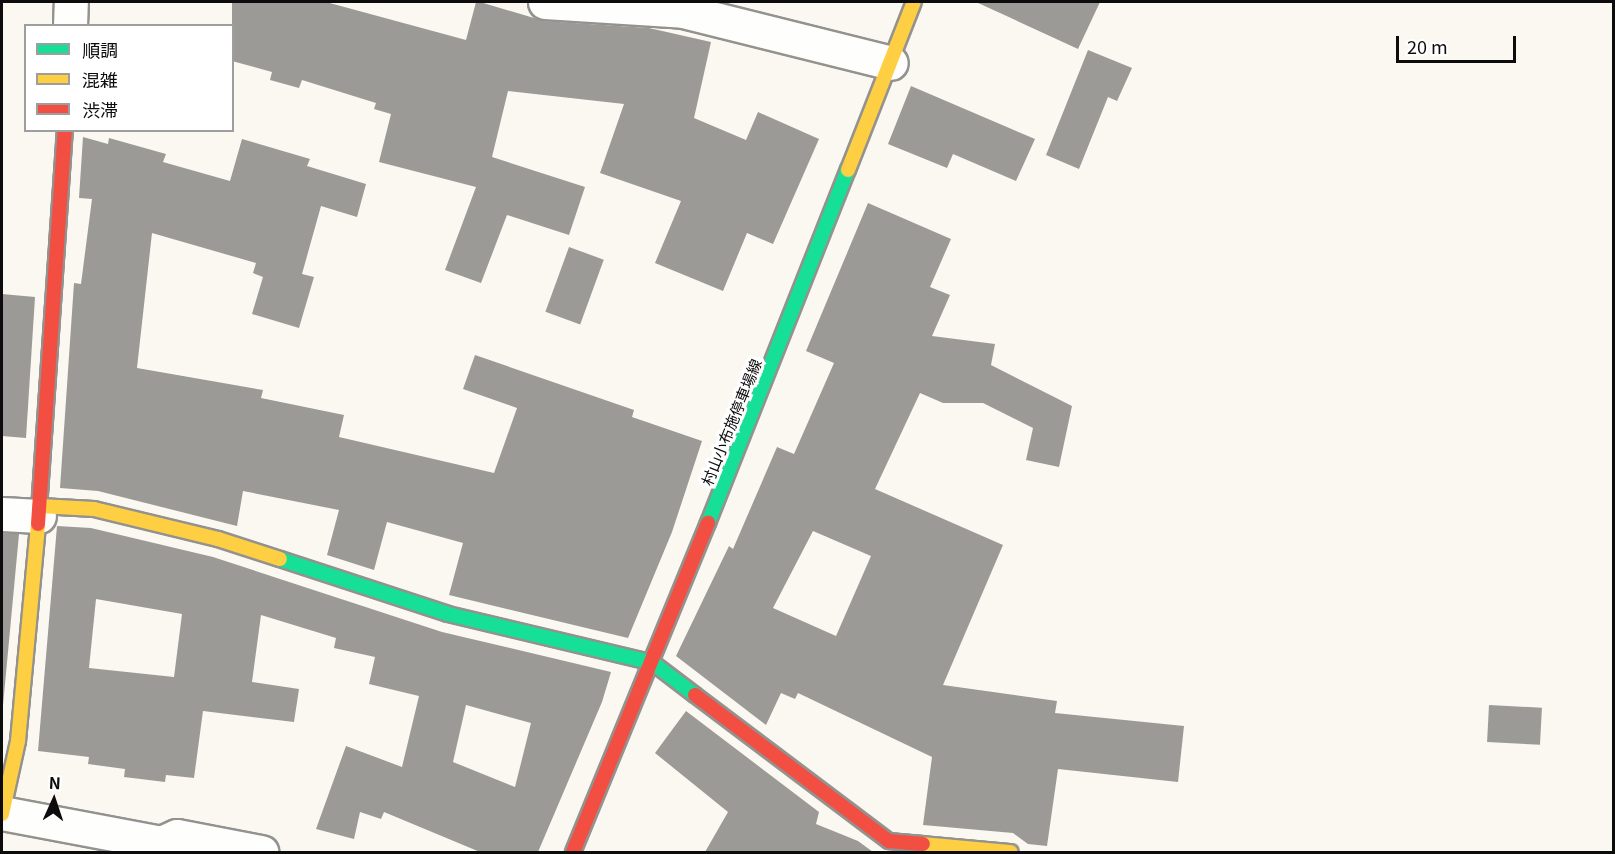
<!DOCTYPE html>
<html>
<head>
<meta charset="utf-8">
<style>
	body { margin:0 }
	#map { position:relative; width:1615px; height:854px; overflow:hidden; background:#faf8f0; font-family:Georgia,"Noto Sans JP",serif }
	div>[style] { position:absolute }
	.building>* { inset:0; background:#9c9a96; transform-origin:0 0 }
	.roads { filter:drop-shadow(2px 0 #93928f) drop-shadow(-2px 0 #93928f) drop-shadow(0 2px #93928f) drop-shadow(0 -2px #93928f) }
	.street>* { height:33px; margin:-16.5px; padding:0 16.5px; transform-origin:16.5px; border-radius:16.5px; background:#fefefd }
	.fast>* { height:14px; margin:-7px; padding:0 7px; transform-origin:7px; border-radius:7px; background:#16e098 }
	.slow>* { height:14px; margin:-7px; padding:0 7px; transform-origin:7px; border-radius:7px; background:#ffcf43 }
	.jam>* { height:14px; margin:-7px; padding:0 7px; transform-origin:7px; border-radius:7px; background:#f24e42 }
	span { translate:-50% -50%; white-space:nowrap; text-align:center; line-height:1.15; -webkit-text-stroke:6px #fff; paint-order:stroke }
	.street-label { font-size:15px; color:#0c0c0c }
	.frame { position:absolute; inset:0; border:3px solid #0c0c0c; pointer-events:none }
	.legend { position:absolute; left:24px; top:24px; width:210px; height:108px; box-sizing:border-box; background:#fff; border:2px solid #9e9e9e; margin:0; padding:8px 10px; list-style:none; font-size:18px; color:#0c0c0c }
	.legend li { display:flex; align-items:center; gap:12px; height:30px }
	.legend b { width:30px; border:2px solid #9e9e9e }
	.north { position:absolute; left:24px; top:770px; width:60px; height:60px; -webkit-text-stroke:4px #fff; paint-order:stroke; rotate:3deg; font-size:16px; font-weight:700; line-height:24px; text-align:center; color:#0c0c0c }
	.north::after { content:''; display:block; margin:auto; width:21px; height:27px; background:#0c0c0c; clip-path:polygon(50% 0,100% 100%,50% 72%,0 100%) }
	.scale { position:absolute; left:1396px; top:36px; width:120px; height:27px; box-sizing:border-box; border:3px solid #0c0c0c; border-top:0; padding-left:8px; font-size:18px; line-height:21px; white-space:nowrap; color:#0c0c0c; -webkit-text-stroke:4px #fff; paint-order:stroke }
</style>
</head>
<body>
<div id="map">
	<div class="building">
		<div style="clip-path:polygon(232px 2px,326px 2px,466px 40px,476px 2px,480px 2px,544px 21px,649px 28px,711px 42px,694px 118px,746px 140px,758px 112px,819px 139px,773px 244px,747px 233px,723px 291px,655px 263px,681px 201px,600px 173px,624px 104px,508px 91px,492px 157px,585px 187px,569px 235px,507px 215px,481px 283px,445px 270px,476px 187px,379px 162px,391px 114px,374px 109px,376px 103px,302px 80px,299px 88px,270px 80px,272px 72px,232px 61px)"></div>
		<div style="clip-path:polygon(976px 2px,1100px 2px,1078px 49px)"></div>
		<div style="clip-path:polygon(1088px 50px,1132px 68px,1117px 101px,1108px 97px,1079px 169px,1046px 155px)"></div>
		<div style="clip-path:polygon(911px 86px,1035px 139px,1016px 181px,953px 154px,947px 168px,888px 144px)"></div>
		<div style="clip-path:polygon(83px 137px,108px 144px,109px 138px,166px 154px,163px 162px,230px 181px,242px 139px,310px 159px,307px 166px,366px 184px,357px 217px,321px 206px,302px 274px,314px 277px,299px 328px,252px 314px,263px 277px,253px 273px,256px 263px,152px 233px,137px 368px,263px 390px,261px 398px,344px 415px,339px 437px,494px 473px,517px 408px,463px 389px,475px 355px,634px 410px,632px 417px,702px 441px,672px 532px,628px 638px,449px 595px,463px 543px,387px 522px,374px 570px,327px 555px,339px 510px,243px 491px,237px 526px,98px 491px,60px 488px,74px 283px,81px 284px,92px 199px,79px 198px)"></div>
		<div style="clip-path:polygon(evenodd,868px 203px,951px 239px,930px 287px,950px 295px,932px 336px,995px 344px,991px 365px,1072px 406px,1059px 467px,1026px 460px,1033px 428px,983px 403px,943px 403px,920px 393px,875px 489px,1003px 545px,943px 685px,1057px 701px,1055px 713px,1184px 726px,1178px 782px,1058px 769px,1047px 846px,1028px 844px,1013px 833px,923px 825px,932px 757px,798px 693px,795px 699px,781px 693px,766px 725px,676px 656px,729px 546px,733px 549px,777px 447px,794px 454px,834px 363px,806px 351px,868px 203px,813px 531px,871px 556px,836px 636px,773px 608px,813px 531px)"></div>
		<div style="left:569px;top:247px;width:37px;height:69px;rotate:20deg"></div>
		<div style="clip-path:polygon(2px 294px,35px 297px,26px 438px,2px 436px)"></div>
		<div style="clip-path:polygon(evenodd,57px 526px,91px 528px,213px 557px,442px 632px,611px 672px,602px 702px,538px 852px,480px 852px,384px 812px,381px 819px,360px 812px,354px 839px,316px 829px,346px 746px,402px 767px,419px 696px,369px 684px,375px 657px,334px 648px,336px 638px,261px 615px,252px 682px,299px 689px,294px 722px,203px 711px,194px 778px,166px 775px,165px 782px,124px 777px,125px 769px,88px 764px,89px 757px,38px 751px,57px 526px,96px 599px,182px 614px,174px 677px,89px 668px,96px 599px,57px 526px,466px 705px,531px 723px,515px 787px,453px 762px,466px 705px)"></div>
		<div style="clip-path:polygon(2px 533px,19px 534px,2px 716px)"></div>
		<div style="left:1489px;top:705px;width:53px;height:37px;rotate:3deg"></div>
		<div style="clip-path:polygon(686px 711px,819px 812px,816px 824px,858px 841px,873px 852px,705px 852px,728px 812px,655px 753px)"></div>
	</div>
	<div class="roads">
		<div class="street">
			<div style="left:545px;top:2px;width:138px;rotate:3.7deg"></div>
			<div style="left:683px;top:11px;width:214px;rotate:14deg"></div>
			<div style="left:70px;top:26px;width:24px;rotate:-88deg"></div>
			<div style="left:2px;top:514px;width:37px;rotate:3deg"></div>
			<div style="left:2px;top:813px;width:162px;rotate:10.7deg"></div>
			<div style="left:161px;top:843px;width:17px;rotate:-24deg"></div>
			<div style="left:177px;top:836px;width:86px;rotate:10.8deg"></div>
		</div>
		<div class="fast">
			<div style="left:708px;top:523px;width:380px;rotate:-68.4deg"></div>
			<div style="left:280px;top:559px;width:177px;rotate:18.1deg"></div>
			<div style="left:448px;top:614px;width:211px;rotate:13.4deg"></div>
			<div style="left:653px;top:663px;width:53px;rotate:37.3deg"></div>
		</div>
		<div class="slow">
			<div style="left:848px;top:170px;width:180px;rotate:-68.6deg"></div>
			<div style="left:40px;top:506px;width:54px;rotate:3.2deg"></div>
			<div style="left:94px;top:509px;width:128px;rotate:13.6deg"></div>
			<div style="left:218px;top:539px;width:65px;rotate:17.9deg"></div>
			<div style="left:2px;top:814px;width:75px;rotate:-77.6deg"></div>
			<div style="left:18px;top:741px;width:218px;rotate:-84.7deg"></div>
			<div style="left:923px;top:844px;width:88px;rotate:5.2deg"></div>
		</div>
		<div class="jam">
			<div style="left:38px;top:524px;width:395px;rotate:-86.1deg"></div>
			<div style="left:695px;top:695px;width:243px;rotate:37deg"></div>
			<div style="left:889px;top:841px;width:34px;rotate:5deg"></div>
			<div style="left:573px;top:852px;width:356px;rotate:-67.7deg"></div>
		</div>
	</div>
	<div class="street-label">
		<span style="left:731px;top:422px;rotate:-68deg">村山小布施停車場線</span>
	</div>
	<div class="frame"></div>
	<ul class="legend">
	<li><b style="height:8px;background:#16e098"></b>順調</li>
	<li><b style="height:8px;background:#ffcf43"></b>混雑</li>
	<li><b style="height:8px;background:#f24e42"></b>渋滞</li>
	</ul>
	<div class="north">N</div>
	<div class="scale">20 m</div>
</div>
</body>
</html>
